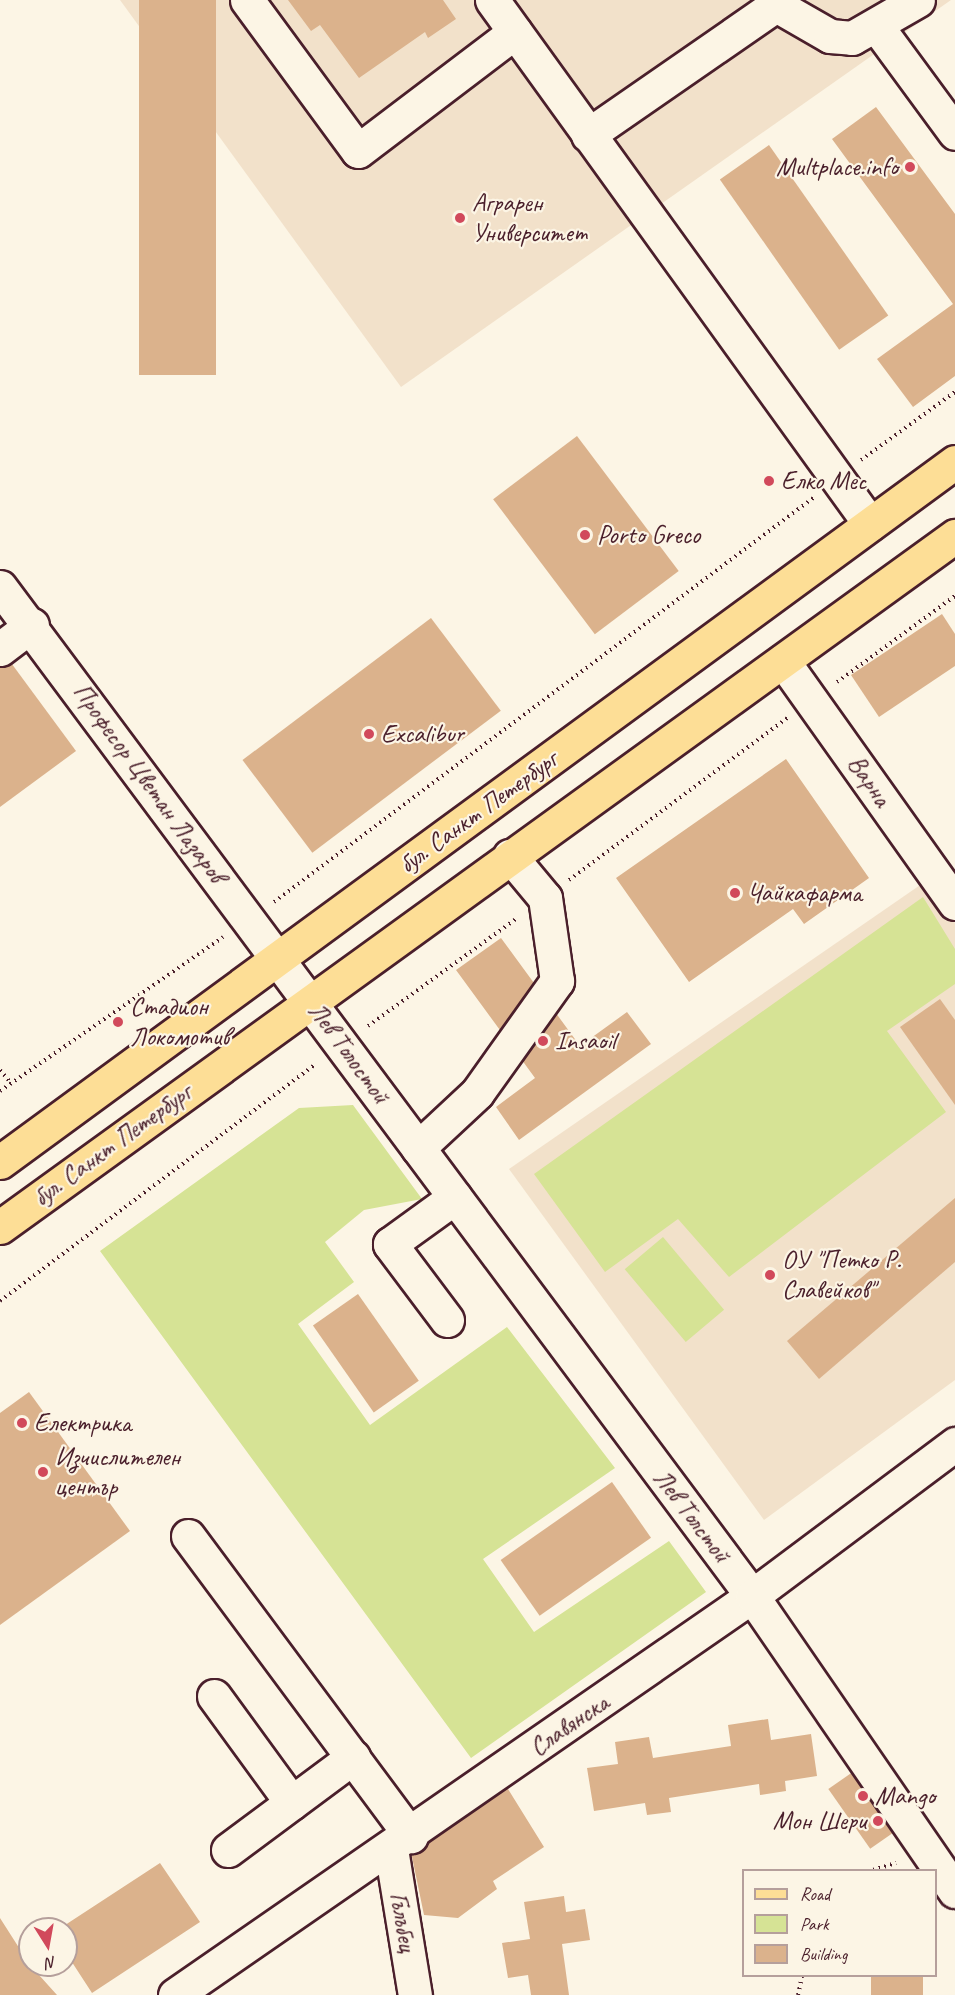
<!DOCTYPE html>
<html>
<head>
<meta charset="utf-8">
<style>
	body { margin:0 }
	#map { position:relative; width:955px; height:1995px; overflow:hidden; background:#fcf5e5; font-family:Caveat,sans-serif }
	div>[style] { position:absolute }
	.built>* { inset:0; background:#f2e1ca }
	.green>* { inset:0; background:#d6e395; transform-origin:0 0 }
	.building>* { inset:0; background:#dbb28c; transform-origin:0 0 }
	.path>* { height:4px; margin-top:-2px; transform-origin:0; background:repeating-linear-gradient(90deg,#4a1f2b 0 1.5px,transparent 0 6px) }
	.roads { filter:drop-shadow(2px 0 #4a1f2b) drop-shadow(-2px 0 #4a1f2b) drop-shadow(0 2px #4a1f2b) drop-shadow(0 -2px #4a1f2b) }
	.minor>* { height:33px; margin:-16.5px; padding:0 16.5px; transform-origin:16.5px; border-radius:16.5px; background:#fcf5e5 }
	.major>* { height:33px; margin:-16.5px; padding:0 16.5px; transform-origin:16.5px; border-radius:16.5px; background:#fdde96 }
	.dots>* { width:16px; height:16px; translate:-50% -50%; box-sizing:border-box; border:3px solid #fcf5e5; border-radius:50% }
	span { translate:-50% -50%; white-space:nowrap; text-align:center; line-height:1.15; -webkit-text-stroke:4.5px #fcf5e5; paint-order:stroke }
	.poi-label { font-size:26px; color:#4a1f2b }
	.right { translate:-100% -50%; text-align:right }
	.left { translate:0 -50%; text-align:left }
	.street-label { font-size:26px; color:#4a1f2b }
	.legend { position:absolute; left:742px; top:1869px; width:195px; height:108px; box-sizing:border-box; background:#fcf5e5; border:2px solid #b59f9b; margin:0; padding:8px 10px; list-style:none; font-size:18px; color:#4a1f2b }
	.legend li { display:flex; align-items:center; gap:12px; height:30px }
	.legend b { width:30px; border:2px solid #b59f9b }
	.north { position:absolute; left:18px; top:1917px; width:60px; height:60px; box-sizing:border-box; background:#fcf5e5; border:2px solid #b59f9b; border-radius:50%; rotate:169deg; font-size:16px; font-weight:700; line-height:24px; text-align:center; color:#4a1f2b }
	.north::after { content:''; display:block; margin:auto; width:21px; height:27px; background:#d1495b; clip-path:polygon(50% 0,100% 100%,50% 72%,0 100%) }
</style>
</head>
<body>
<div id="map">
	<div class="built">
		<div style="clip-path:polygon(120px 0,951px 0,401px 387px)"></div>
		<div style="clip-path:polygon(926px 881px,955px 923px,955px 1380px,764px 1520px,509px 1169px)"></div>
	</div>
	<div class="green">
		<div style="clip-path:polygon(923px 897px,955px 949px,955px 984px,887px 1031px,946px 1112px,729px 1277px,678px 1219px,605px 1272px,534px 1174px)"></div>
		<div style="clip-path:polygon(353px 1105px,422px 1199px,364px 1210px,325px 1242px,354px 1282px,298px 1324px,370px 1425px,507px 1327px,615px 1468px,483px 1559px,534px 1632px,669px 1541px,706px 1592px,471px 1758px,100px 1251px,299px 1108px)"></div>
		<div style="left:663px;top:1237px;width:95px;height:50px;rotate:50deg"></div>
	</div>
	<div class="building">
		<div style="left:139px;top:0;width:77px;height:375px"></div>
		<div style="clip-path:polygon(288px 0,443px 0,456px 19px,428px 38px,425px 32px,359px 78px,320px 25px,311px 31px)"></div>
		<div style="clip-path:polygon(876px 107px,955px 214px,955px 376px,913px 407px,877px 359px,953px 304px,832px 139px)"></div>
		<div style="left:769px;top:145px;width:208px;height:60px;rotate:55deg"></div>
		<div style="left:577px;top:436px;width:169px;height:105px;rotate:53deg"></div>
		<div style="clip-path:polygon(942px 614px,955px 634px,955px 666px,879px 717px,851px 675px)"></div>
		<div style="left:431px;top:618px;width:116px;height:236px;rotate:53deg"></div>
		<div style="clip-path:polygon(6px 656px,76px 751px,0 807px,0 660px)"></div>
		<div style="clip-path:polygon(786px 759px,869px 878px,804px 924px,793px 909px,689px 982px,616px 878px)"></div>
		<div style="clip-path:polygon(501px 938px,580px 1046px,627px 1012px,651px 1044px,519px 1140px,496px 1107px,535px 1078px,456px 970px)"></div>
		<div style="clip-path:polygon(940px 999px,955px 1020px,955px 1105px,900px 1027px)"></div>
		<div style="clip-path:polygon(955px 1198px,955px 1262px,819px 1379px,787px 1341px)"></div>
		<div style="left:358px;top:1294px;width:106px;height:55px;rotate:55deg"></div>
		<div style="clip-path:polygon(29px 1392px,130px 1531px,0 1625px,0 1413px)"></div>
		<div style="left:612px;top:1482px;width:68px;height:136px;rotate:55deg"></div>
		<div style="clip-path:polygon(768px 1719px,771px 1740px,811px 1734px,817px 1776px,785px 1781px,786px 1791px,760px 1795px,759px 1784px,669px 1798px,671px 1812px,647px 1815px,645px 1803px,594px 1811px,587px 1768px,618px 1764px,615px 1742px,649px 1737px,653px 1758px,731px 1746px,728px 1725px)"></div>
		<div style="left:857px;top:1769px;width:73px;height:35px;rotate:55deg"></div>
		<div style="clip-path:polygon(494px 1785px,508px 1789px,544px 1847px,493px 1881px,497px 1889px,458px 1918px,424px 1915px,411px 1852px,417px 1837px)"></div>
		<div style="clip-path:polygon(160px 1863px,200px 1922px,92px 1993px,66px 1953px,66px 1929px,59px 1929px)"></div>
		<div style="clip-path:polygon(564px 1896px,566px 1912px,585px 1909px,590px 1940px,562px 1944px,569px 1995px,531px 1995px,528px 1975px,508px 1978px,502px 1943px,530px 1939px,524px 1902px)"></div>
		<div style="clip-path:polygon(0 1918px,30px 1965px,57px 1995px,0 1995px)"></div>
		<div style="left:871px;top:1976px;width:52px;height:19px"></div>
	</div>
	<div class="path">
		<div style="left:861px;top:460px;width:116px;rotate:-35.9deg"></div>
		<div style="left:837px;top:682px;width:146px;rotate:-36.1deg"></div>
		<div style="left:569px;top:880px;width:272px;rotate:-36.6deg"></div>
		<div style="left:274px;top:902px;width:674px;rotate:-36.85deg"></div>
		<div style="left:368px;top:1026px;width:184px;rotate:-35.9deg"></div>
		<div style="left:0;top:1070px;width:17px;rotate:50deg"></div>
		<div style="left:0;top:1091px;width:271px;rotate:-34.6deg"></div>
		<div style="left:0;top:1301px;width:395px;rotate:-36.9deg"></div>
		<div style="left:873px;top:1870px;width:24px;rotate:-17deg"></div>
		<div style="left:798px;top:1995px;width:19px;rotate:-78deg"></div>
	</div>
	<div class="roads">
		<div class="minor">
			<div style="left:247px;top:0;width:187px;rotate:53.7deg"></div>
			<div style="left:358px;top:151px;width:197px;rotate:-37.2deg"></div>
			<div style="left:492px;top:0;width:646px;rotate:54.19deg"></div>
			<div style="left:878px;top:28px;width:130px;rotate:53.7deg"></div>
			<div style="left:588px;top:135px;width:229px;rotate:-34.7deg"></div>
			<div style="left:776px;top:5px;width:62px;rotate:29.9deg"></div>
			<div style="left:830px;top:36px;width:22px;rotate:5deg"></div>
			<div style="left:852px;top:38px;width:76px;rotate:-29.9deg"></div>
			<div style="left:0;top:587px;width:1258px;rotate:53.3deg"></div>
			<div style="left:752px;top:1596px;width:358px;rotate:55.5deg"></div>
			<div style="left:0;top:649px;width:40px;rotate:-37deg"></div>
			<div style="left:783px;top:661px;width:297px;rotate:54.6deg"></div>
			<div style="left:418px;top:1148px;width:81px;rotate:-43deg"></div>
			<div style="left:477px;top:1093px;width:138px;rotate:-54.5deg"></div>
			<div style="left:557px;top:981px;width:84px;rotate:-98.2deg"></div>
			<div style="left:545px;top:898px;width:55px;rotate:-129.8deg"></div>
			<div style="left:447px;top:1320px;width:95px;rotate:-126.9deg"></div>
			<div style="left:390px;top:1244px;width:80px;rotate:-35.9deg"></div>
			<div style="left:188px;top:1536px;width:374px;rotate:53.4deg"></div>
			<div style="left:214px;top:1696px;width:132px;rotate:53.9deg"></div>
			<div style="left:391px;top:1849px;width:148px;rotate:80.7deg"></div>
			<div style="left:228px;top:1850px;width:156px;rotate:-36.6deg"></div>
			<div style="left:175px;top:1995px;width:702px;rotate:-34.66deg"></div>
			<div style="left:752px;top:1596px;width:254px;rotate:-36.8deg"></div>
		</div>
		<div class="major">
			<div style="left:0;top:1162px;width:1184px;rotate:-36.24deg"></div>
			<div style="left:0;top:1227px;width:1179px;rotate:-35.89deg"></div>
		</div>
	</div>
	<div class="dots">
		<div style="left:910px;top:167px;background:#d1495b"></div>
		<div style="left:460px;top:218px;background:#d1495b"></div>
		<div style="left:769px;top:481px;background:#d1495b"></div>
		<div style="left:585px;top:535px;background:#d1495b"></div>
		<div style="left:369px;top:734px;background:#d1495b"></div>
		<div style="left:735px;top:893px;background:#d1495b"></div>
		<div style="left:118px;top:1022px;background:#d1495b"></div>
		<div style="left:543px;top:1041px;background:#d1495b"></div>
		<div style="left:770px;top:1275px;background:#d1495b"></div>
		<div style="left:22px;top:1423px;background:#d1495b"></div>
		<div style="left:43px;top:1472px;background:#d1495b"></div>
		<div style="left:863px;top:1796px;background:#d1495b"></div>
		<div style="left:878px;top:1821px;background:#d1495b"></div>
	</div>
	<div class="poi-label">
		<span class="right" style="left:898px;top:167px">Multplace.info</span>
		<span class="left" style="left:472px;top:218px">Аграрен<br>Университет</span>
		<span class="left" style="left:781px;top:481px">Елко Мес</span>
		<span class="left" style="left:597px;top:535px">Porto Greco</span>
		<span class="left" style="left:381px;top:734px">Excalibur</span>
		<span class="left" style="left:747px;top:893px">Чайкафарма</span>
		<span class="left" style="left:130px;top:1022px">Стадион<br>Локомотив</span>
		<span class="left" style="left:555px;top:1041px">Insaoil</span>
		<span class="left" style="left:782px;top:1275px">ОУ "Петко Р.<br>Славейков"</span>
		<span class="left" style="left:34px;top:1423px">Електрика</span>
		<span class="left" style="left:55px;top:1472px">Изчислителен<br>център</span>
		<span class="left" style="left:875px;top:1796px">Mango</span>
		<span class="right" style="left:866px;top:1821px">Мон Шери</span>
	</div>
	<div class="street-label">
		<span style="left:869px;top:781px;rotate:55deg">Варна</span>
		<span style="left:149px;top:783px;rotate:54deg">Професор Цветан Лазаров</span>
		<span style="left:478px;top:812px;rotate:-36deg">бул. Санкт Петербург</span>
		<span style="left:349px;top:1053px;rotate:54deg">Лев Толостой</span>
		<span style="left:112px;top:1145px;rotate:-36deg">бул. Санкт Петербург</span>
		<span style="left:692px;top:1516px;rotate:53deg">Лев Толстой</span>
		<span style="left:569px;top:1725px;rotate:-35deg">Славянска</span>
		<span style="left:403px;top:1922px;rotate:80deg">Гълъбец</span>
	</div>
	<ul class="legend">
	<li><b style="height:8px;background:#fdde96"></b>Road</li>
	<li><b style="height:16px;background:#d6e395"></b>Park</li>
	<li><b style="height:16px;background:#dbb28c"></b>Building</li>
	</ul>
	<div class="north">N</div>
</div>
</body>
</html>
